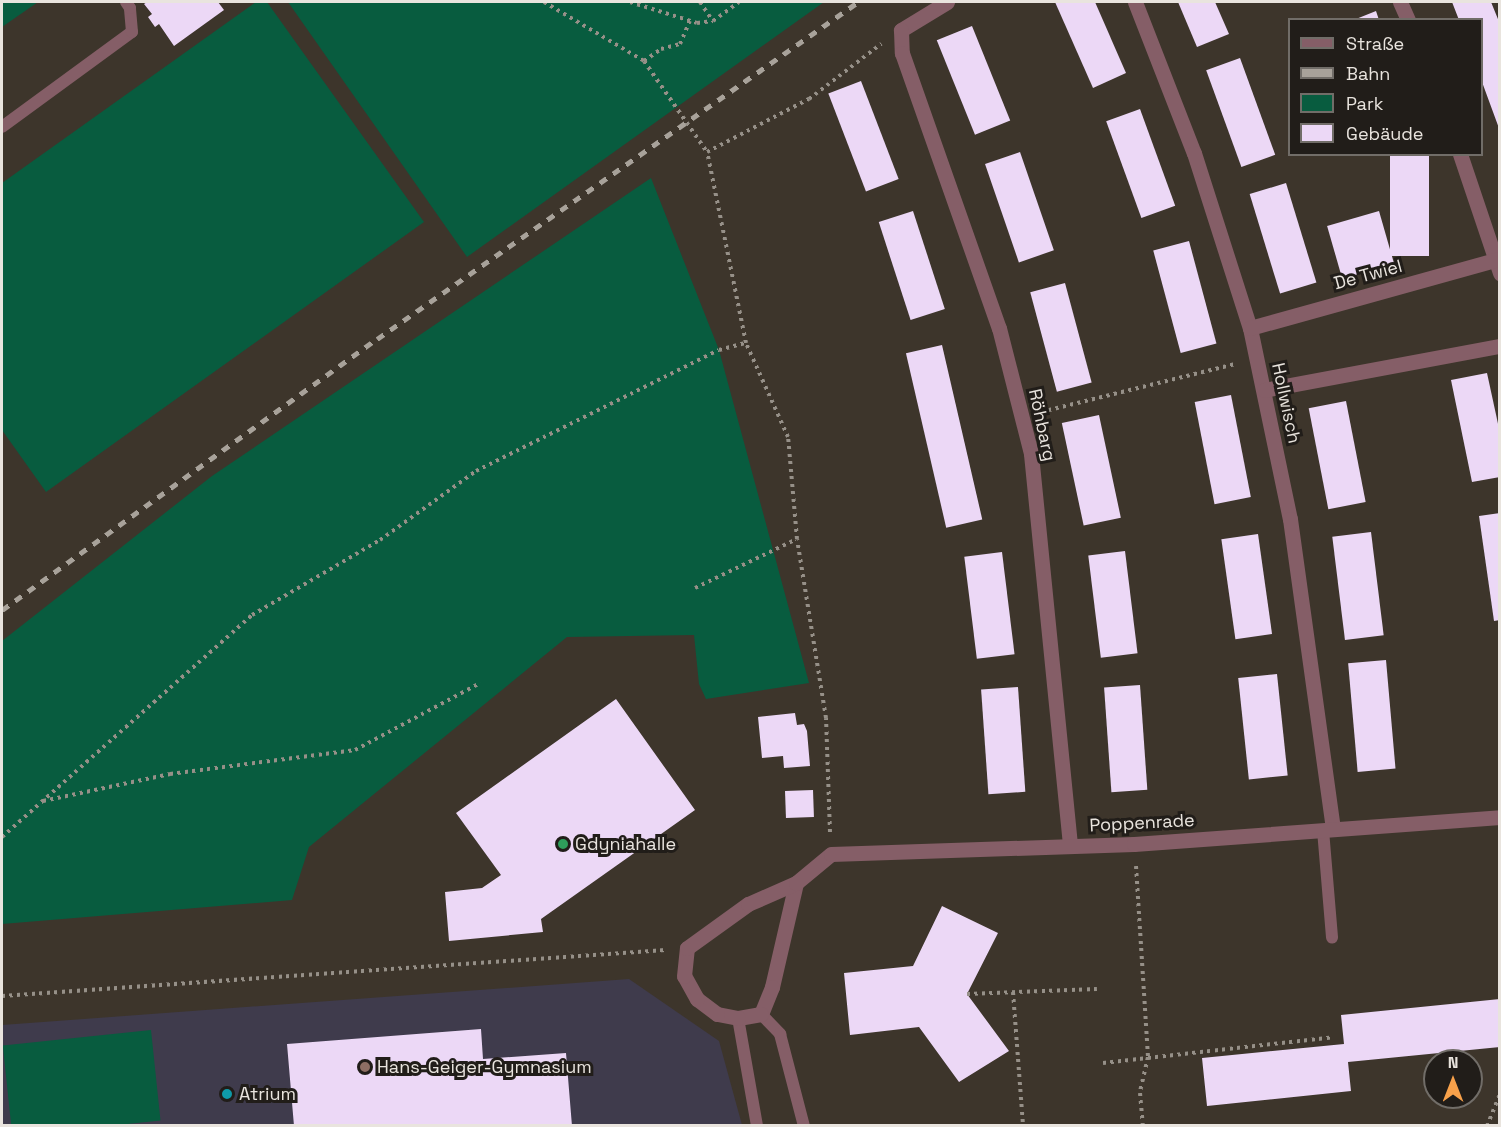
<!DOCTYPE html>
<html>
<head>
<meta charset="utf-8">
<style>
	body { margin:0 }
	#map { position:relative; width:1501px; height:1127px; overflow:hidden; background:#3d352b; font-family:"Space Grotesk",sans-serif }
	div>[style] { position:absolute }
	.education>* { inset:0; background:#3f3b4c }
	.green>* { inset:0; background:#085c3f; transform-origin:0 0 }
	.building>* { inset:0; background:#ecd8f6; transform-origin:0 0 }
	.path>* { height:4px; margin-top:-2px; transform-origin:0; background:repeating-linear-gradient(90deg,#969088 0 3px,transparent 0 7.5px) }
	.lane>* { height:12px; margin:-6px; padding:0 6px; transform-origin:6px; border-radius:6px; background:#855e67 }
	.street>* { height:15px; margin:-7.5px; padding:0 7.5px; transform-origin:7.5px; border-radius:7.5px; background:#855e67 }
	.rail>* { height:4.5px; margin-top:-2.25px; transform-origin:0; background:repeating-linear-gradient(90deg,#a8a29a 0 8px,transparent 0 16px) }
	.path-bridge>* { height:4px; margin-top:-2px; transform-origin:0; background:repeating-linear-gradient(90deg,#969088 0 3px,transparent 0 7.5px) }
	.dots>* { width:16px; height:16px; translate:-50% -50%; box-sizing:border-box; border:3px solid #211d19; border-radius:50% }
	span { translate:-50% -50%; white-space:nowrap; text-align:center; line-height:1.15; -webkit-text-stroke:6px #211d19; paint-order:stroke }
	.street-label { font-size:18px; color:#e9e4de }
	.poi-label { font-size:18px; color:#e9e4de }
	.left { translate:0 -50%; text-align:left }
	.frame { position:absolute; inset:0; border:3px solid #e9e4de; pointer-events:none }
	.legend { position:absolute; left:1288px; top:18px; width:195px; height:138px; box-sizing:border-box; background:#211d19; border:2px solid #716d68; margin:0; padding:8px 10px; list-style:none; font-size:18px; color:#e9e4de }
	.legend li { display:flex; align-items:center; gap:12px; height:30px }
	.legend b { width:30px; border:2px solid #716d68 }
	.north { position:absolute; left:1423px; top:1049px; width:60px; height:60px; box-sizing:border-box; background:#211d19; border:2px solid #716d68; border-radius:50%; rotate:0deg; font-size:16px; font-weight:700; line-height:24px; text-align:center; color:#e9e4de }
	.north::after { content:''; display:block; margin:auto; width:21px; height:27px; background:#f8a14a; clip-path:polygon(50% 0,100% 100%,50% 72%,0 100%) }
</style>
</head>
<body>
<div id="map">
	<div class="education">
		<div style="clip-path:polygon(629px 979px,719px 1041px,742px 1125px,2px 1126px,2px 1025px)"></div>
	</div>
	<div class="green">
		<div style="clip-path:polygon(2px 2px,38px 2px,2px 27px)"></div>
		<div style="clip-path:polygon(256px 2px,267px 2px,424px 222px,46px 492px,2px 430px,2px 183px)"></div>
		<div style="clip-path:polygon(288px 2px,824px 2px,467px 257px)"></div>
		<div style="clip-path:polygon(651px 178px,719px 350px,809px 683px,706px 699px,699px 684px,694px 635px,567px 637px,309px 847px,292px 900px,2px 924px,2px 641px,212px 476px)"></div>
		<div style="left:151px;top:1030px;width:91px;height:149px;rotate:84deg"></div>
	</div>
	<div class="building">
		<div style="clip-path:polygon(147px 2px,218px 2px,224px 10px,174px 46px,159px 24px,155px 27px,148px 17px,152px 14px,144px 4px)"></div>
		<div style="clip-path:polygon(1055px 2px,1095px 2px,1126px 73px,1093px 88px)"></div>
		<div style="clip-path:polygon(1178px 2px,1215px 2px,1229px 34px,1197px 47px)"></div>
		<div style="clip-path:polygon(1452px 2px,1491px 2px,1500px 24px,1500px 131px,1482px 82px,1482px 20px,1459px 20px)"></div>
		<div style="clip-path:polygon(1376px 11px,1379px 20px,1356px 20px,1356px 19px)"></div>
		<div style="left:972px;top:26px;width:102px;height:38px;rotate:68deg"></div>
		<div style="left:1240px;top:58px;width:103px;height:36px;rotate:70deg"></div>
		<div style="left:861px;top:81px;width:105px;height:35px;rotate:69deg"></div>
		<div style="left:1140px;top:109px;width:103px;height:36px;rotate:70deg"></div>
		<div style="left:1020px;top:152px;width:104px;height:37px;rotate:71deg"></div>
		<div style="left:1390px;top:154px;width:39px;height:102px"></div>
		<div style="left:1286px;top:183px;width:104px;height:38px;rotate:73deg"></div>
		<div style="left:913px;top:211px;width:103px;height:36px;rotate:72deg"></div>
		<div style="left:1379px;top:211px;width:55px;height:54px;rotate:74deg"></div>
		<div style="left:1189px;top:241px;width:106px;height:37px;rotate:75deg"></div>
		<div style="left:1065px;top:283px;width:103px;height:36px;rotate:75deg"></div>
		<div style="left:942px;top:345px;width:179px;height:37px;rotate:77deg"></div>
		<div style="clip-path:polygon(1487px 373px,1500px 433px,1500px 477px,1472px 482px,1451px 380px)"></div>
		<div style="left:1231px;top:395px;width:104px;height:37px;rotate:79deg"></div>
		<div style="left:1346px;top:401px;width:103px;height:38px;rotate:79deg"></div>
		<div style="left:1099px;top:415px;width:105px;height:38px;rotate:78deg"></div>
		<div style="clip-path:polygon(1500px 513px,1500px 620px,1494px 621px,1479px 516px)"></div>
		<div style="left:1371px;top:532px;width:104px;height:39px;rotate:83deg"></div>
		<div style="left:1258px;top:534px;width:101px;height:37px;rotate:82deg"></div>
		<div style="left:1125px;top:551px;width:103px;height:37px;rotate:83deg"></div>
		<div style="left:1002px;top:552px;width:103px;height:38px;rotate:83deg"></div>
		<div style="left:1386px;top:660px;width:109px;height:38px;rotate:85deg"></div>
		<div style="left:1277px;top:674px;width:102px;height:39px;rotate:84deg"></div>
		<div style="left:1140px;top:685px;width:105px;height:36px;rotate:86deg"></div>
		<div style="left:1018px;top:687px;width:105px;height:37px;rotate:86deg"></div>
		<div style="clip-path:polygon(616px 699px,695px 810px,541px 919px,543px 932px,449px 941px,445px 892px,482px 888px,501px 875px,456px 813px)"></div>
		<div style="clip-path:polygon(795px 713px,797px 725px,804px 724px,807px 731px,810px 766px,784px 768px,783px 756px,762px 758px,758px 717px)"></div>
		<div style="left:813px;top:790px;width:27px;height:28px;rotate:88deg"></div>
		<div style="clip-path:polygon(942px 906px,998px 933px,967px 994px,1009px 1051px,959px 1082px,919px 1027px,850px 1035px,844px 973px,913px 966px)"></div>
		<div style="clip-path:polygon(1500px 999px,1500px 1047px,1348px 1062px,1351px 1091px,1207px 1106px,1202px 1058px,1344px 1044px,1341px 1015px)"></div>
		<div style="clip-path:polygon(481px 1029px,483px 1059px,566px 1053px,572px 1126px,294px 1126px,287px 1044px)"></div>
	</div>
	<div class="path">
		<div style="left:544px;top:2px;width:116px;rotate:30.5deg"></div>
		<div style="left:644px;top:61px;width:21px;rotate:-35deg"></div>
		<div style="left:661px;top:49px;width:20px;rotate:-15deg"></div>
		<div style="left:680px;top:44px;width:25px;rotate:-67deg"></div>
		<div style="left:630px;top:2px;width:70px;rotate:17.4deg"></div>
		<div style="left:697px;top:23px;width:16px;rotate:-7deg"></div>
		<div style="left:713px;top:21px;width:32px;rotate:-36deg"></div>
		<div style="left:700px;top:2px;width:23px;rotate:56deg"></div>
		<div style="left:1041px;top:412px;width:200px;rotate:-13.9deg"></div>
		<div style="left:695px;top:588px;width:113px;rotate:-25.7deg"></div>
		<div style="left:43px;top:801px;width:130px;rotate:-12deg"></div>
		<div style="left:170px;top:774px;width:187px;rotate:-7.4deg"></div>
		<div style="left:355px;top:750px;width:142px;rotate:-28.2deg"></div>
		<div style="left:830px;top:832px;width:114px;rotate:-92deg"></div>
		<div style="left:826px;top:718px;width:181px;rotate:-99.2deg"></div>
		<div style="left:797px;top:539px;width:102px;rotate:-95deg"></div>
		<div style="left:788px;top:437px;width:103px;rotate:-114.1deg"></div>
		<div style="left:746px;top:343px;width:195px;rotate:-101.5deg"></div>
		<div style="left:707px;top:152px;width:115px;rotate:-27.5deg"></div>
		<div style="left:809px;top:99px;width:91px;rotate:-37.4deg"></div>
		<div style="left:2px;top:837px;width:334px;rotate:-41.6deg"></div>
		<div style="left:252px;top:615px;width:148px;rotate:-30.4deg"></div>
		<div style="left:380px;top:540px;width:118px;rotate:-35.7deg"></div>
		<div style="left:476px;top:471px;width:271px;rotate:-26.5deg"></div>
		<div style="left:719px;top:350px;width:28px;rotate:-15deg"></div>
		<div style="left:1136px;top:866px;width:191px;rotate:86.4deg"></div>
		<div style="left:1148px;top:1057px;width:37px;rotate:103deg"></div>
		<div style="left:1140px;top:1093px;width:33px;rotate:85deg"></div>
		<div style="left:1013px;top:992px;width:134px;rotate:85.7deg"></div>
		<div style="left:967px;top:994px;width:130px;rotate:-2.2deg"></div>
		<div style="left:2px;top:996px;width:665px;rotate:-3.97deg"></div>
		<div style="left:1103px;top:1063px;width:232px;rotate:-6.4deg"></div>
		<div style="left:1487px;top:1126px;width:35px;rotate:-68deg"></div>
	</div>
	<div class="lane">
		<div style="left:2px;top:127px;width:161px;rotate:-36.2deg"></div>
		<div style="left:132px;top:32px;width:24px;rotate:-95deg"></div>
		<div style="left:130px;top:8px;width:7px;rotate:-124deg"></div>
		<div style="left:1323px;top:830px;width:108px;rotate:85.2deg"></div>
		<div style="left:761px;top:1014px;width:28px;rotate:46deg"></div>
		<div style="left:780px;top:1034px;width:95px;rotate:75.4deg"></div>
		<div style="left:738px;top:1018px;width:110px;rotate:80deg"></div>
	</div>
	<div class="street">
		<div style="left:947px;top:2px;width:54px;rotate:148.7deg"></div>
		<div style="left:901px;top:30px;width:23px;rotate:88deg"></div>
		<div style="left:902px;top:53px;width:292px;rotate:70.6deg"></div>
		<div style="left:999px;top:328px;width:130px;rotate:75.7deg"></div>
		<div style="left:1031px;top:454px;width:394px;rotate:84.3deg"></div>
		<div style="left:1135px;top:2px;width:162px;rotate:68.7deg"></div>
		<div style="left:1194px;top:153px;width:184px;rotate:72.3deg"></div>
		<div style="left:1250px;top:328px;width:195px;rotate:78.2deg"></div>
		<div style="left:1290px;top:519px;width:313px;rotate:82.1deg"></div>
		<div style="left:1400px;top:2px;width:20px;rotate:66deg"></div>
		<div style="left:1460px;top:154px;width:126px;rotate:71.4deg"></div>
		<div style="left:1250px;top:328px;width:255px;rotate:-15.5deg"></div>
		<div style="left:1264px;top:390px;width:240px;rotate:-10.6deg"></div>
		<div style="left:796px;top:883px;width:107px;rotate:103deg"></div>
		<div style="left:772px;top:987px;width:29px;rotate:112deg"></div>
		<div style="left:761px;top:1014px;width:23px;rotate:170deg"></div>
		<div style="left:738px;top:1018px;width:21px;rotate:-169deg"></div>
		<div style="left:717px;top:1014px;width:25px;rotate:-143deg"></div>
		<div style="left:697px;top:999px;width:26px;rotate:-119deg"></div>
		<div style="left:684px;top:976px;width:28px;rotate:-84deg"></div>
		<div style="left:687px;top:948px;width:75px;rotate:-35.8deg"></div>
		<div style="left:748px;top:904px;width:52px;rotate:-23.6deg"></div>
		<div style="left:796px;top:883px;width:45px;rotate:-39.6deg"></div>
		<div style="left:831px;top:854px;width:303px;rotate:-1.9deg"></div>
		<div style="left:1134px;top:844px;width:367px;rotate:-4.2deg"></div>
	</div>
	<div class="rail">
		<div style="left:2px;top:610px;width:463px;rotate:-35.9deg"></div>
		<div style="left:377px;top:339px;width:587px;rotate:-35.02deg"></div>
	</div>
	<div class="path-bridge">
		<div style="left:644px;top:61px;width:111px;rotate:55.3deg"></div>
	</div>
	<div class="dots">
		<div style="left:563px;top:844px;background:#2e9e5b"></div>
		<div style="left:365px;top:1067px;background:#8d6e63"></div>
		<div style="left:227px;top:1094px;background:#0f9aa8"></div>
	</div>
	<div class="street-label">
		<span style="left:1368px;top:275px;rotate:-15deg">De Twiel</span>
		<span style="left:1286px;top:403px;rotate:78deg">Hollwisch</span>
		<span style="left:1042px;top:425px;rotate:78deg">Röhbarg</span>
		<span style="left:1142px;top:823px;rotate:-3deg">Poppenrade</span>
	</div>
	<div class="poi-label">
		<span class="left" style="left:575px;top:844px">Gdyniahalle</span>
		<span class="left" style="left:377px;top:1067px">Hans-Geiger-Gymnasium</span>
		<span class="left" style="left:239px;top:1094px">Atrium</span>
	</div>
	<div class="frame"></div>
	<ul class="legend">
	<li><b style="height:8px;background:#855e67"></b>Straße</li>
	<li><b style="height:8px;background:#a8a29a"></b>Bahn</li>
	<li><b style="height:16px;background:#085c3f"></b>Park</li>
	<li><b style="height:16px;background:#ecd8f6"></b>Gebäude</li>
	</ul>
	<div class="north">N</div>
</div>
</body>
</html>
